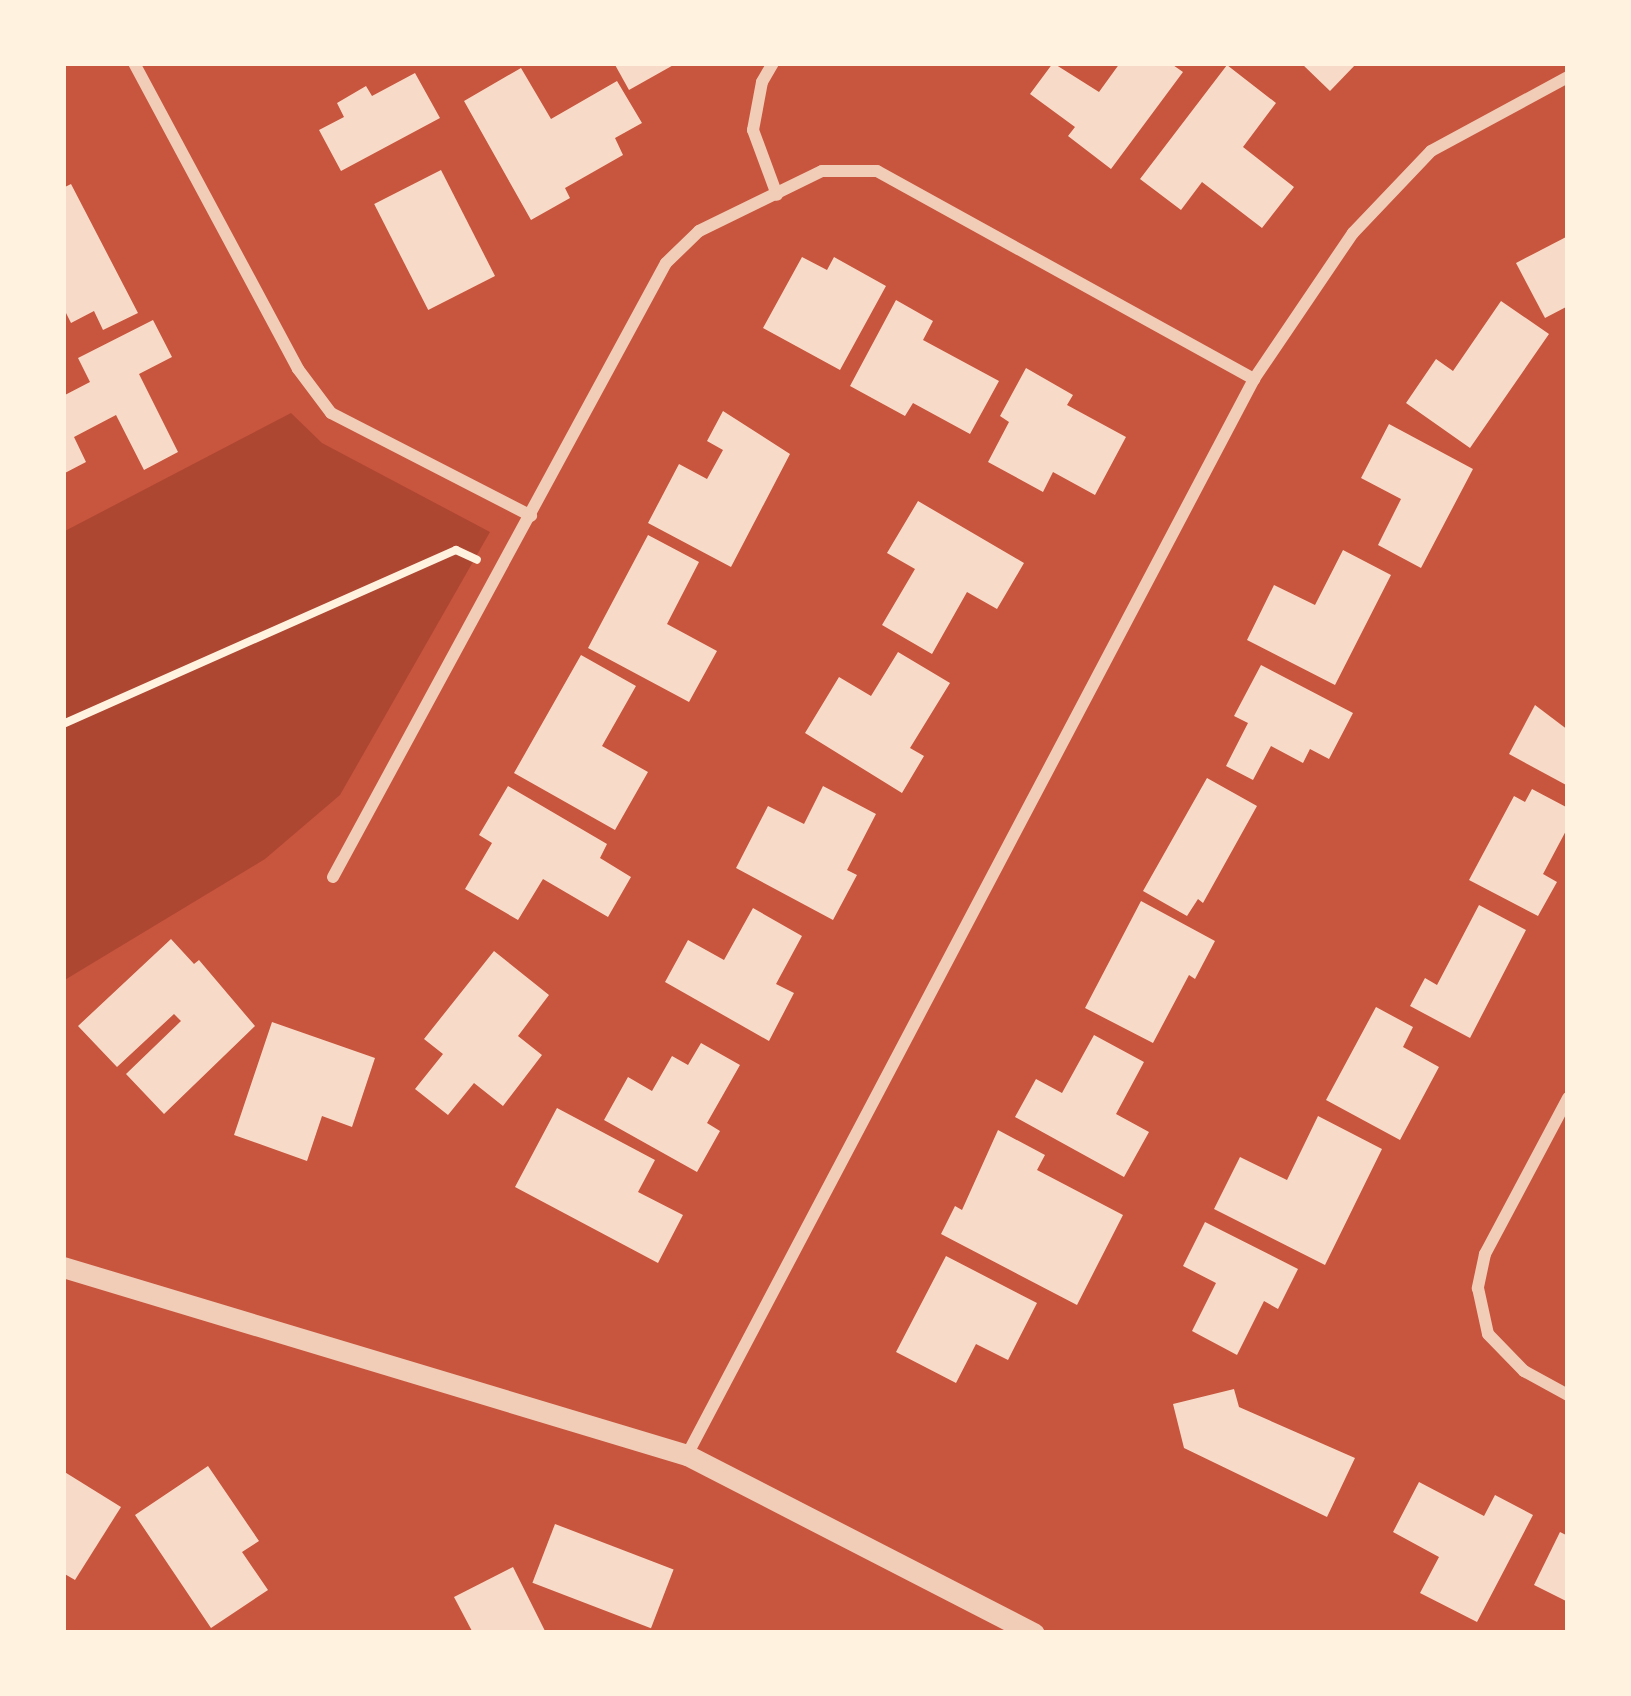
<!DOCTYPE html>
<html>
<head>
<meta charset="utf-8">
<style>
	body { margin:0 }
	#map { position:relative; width:1631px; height:1696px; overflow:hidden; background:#c8553d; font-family:"Open Sans",sans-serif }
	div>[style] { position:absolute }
	.green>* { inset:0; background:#ae4732 }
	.building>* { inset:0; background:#f7dbc8; transform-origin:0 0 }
	.path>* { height:8px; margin:-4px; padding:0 4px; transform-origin:4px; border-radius:4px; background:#fff3e0 }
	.minor>* { height:12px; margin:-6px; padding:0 6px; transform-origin:6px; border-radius:6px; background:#f1ccb7 }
	.tertiary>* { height:21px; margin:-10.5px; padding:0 10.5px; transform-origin:10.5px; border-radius:10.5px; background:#f1ccb7 }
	span { translate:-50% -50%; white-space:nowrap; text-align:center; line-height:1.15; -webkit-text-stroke:10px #fff3e0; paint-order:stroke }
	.frame { position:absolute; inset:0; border:66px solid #fff3e0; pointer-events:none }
</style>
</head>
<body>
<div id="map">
	<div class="green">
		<div style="clip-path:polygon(291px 413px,322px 443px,490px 532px,340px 795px,265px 859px,63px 981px,63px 532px)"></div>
	</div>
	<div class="building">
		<div style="clip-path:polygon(614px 63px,677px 63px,629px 90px)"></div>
		<div style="clip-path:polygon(1053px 63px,1099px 92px,1120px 63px,1170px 63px,1183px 72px,1111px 169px,1068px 136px,1075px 127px,1030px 94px)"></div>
		<div style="clip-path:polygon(1301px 63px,1357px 63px,1330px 91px)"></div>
		<div style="clip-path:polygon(1227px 65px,1276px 103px,1243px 147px,1294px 187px,1262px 228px,1202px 182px,1181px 210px,1140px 179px)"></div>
		<div style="clip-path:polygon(521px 68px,551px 119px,617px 81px,642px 123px,615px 138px,623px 155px,565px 188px,570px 198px,531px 220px,464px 101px)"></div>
		<div style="clip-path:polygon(415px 73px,440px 118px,341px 171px,319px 130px,344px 117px,337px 103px,366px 86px,372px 96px)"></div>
		<div style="left:441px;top:170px;width:119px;height:75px;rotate:63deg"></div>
		<div style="clip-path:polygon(71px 184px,138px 313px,103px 330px,94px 311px,71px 323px,63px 307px,63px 188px)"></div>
		<div style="clip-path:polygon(1568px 236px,1568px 306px,1545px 318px,1516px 263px)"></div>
		<div style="clip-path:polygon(802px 257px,827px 270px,834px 257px,886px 286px,840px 370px,763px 328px)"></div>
		<div style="clip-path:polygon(896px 300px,933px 321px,923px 340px,999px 381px,970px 434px,913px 403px,905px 416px,850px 386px)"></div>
		<div style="clip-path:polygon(1501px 301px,1549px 334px,1470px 448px,1406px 403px,1436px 359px,1453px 371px)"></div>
		<div style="clip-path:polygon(153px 320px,172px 357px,139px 374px,178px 452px,144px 470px,116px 415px,74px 437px,86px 462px,63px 474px,63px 396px,90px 382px,78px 358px)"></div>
		<div style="clip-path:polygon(1026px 368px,1073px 395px,1067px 405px,1126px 437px,1095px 495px,1053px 472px,1043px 492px,988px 462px,1009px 422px,1000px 416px)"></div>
		<div style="clip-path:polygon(723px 411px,790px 454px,731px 567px,648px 523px,679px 464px,707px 479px,723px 450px,707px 441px)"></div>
		<div style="clip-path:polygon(1389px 424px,1473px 469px,1421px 568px,1378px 545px,1401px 499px,1361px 478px)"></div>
		<div style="clip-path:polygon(918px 501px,1024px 563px,997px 609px,967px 592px,932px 654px,882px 625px,915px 569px,887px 553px)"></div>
		<div style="clip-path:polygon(648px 535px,699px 562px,667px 624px,717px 651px,689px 702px,588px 648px)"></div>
		<div style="clip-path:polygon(1343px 550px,1391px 575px,1335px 685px,1247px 640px,1274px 585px,1315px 605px)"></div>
		<div style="clip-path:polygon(898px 652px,950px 683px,910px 748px,924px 756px,902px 793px,805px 733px,839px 677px,871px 696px)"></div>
		<div style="clip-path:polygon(581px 655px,636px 686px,602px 746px,648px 772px,615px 830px,514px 773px)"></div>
		<div style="clip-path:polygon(1261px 665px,1353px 713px,1329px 759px,1310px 749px,1303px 763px,1271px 746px,1253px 780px,1226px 766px,1248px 723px,1234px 716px)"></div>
		<div style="clip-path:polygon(1535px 705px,1568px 730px,1568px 786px,1509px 754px)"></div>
		<div style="clip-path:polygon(1207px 778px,1257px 806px,1203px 903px,1198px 899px,1187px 916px,1143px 891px)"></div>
		<div style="clip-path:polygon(508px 786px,607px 844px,600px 858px,631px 877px,608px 917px,543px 879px,518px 920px,465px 889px,492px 843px,479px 835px)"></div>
		<div style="clip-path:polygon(823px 786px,876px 814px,847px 870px,857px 875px,833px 920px,736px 868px,768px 806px,804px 824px)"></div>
		<div style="clip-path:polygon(1532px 789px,1568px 808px,1568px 827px,1543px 874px,1557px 882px,1538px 916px,1469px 880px,1514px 796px,1525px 802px)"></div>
		<div style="clip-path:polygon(1141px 901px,1215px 941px,1195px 979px,1189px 975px,1153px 1043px,1085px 1008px)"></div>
		<div style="clip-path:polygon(1479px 905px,1526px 930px,1470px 1038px,1410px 1006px,1425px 978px,1437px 985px)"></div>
		<div style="clip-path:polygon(753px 908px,802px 936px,776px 984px,794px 993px,769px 1041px,665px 982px,688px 940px,724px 960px)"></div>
		<div style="clip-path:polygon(171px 939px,194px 964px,199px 960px,255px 1026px,164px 1114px,126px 1074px,181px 1021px,174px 1014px,117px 1067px,78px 1026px)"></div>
		<div style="clip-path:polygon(494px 951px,549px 995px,518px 1036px,542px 1055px,503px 1106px,474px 1083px,448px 1115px,415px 1089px,443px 1054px,424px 1039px)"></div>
		<div style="clip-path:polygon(1376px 1007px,1413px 1027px,1403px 1047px,1439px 1067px,1400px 1140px,1326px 1100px)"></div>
		<div style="clip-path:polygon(272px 1022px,375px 1058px,352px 1127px,322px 1116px,307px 1161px,234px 1135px)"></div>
		<div style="clip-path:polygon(1094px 1035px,1144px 1062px,1116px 1114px,1149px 1132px,1124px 1177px,1015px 1117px,1036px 1079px,1062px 1093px)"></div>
		<div style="clip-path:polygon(701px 1043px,740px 1065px,707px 1123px,720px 1131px,697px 1172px,604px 1120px,628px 1077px,652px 1091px,672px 1056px,688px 1065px)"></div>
		<div style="clip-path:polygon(557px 1108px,655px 1160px,638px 1192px,683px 1215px,658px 1263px,515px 1187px)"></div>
		<div style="clip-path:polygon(1318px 1116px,1382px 1149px,1325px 1265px,1214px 1209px,1240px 1157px,1287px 1180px)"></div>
		<div style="clip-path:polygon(998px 1130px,1045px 1155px,1037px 1170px,1123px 1215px,1077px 1305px,941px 1234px,955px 1206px,962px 1210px)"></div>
		<div style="clip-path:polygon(1205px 1222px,1298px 1269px,1278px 1309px,1264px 1301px,1237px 1355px,1192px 1331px,1216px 1283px,1183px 1266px)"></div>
		<div style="clip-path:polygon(946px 1256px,1037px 1303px,1008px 1360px,976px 1344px,956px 1383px,896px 1352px)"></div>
		<div style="clip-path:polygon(1234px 1389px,1239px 1407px,1355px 1458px,1327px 1517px,1184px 1448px,1173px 1404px)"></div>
		<div style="clip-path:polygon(208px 1466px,259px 1541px,242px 1552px,268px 1590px,211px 1628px,135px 1515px)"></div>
		<div style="clip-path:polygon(63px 1471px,121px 1507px,75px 1580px,63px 1573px)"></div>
		<div style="clip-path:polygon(1419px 1482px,1484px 1516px,1495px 1495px,1533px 1515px,1477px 1622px,1420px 1593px,1439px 1557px,1393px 1532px)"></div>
		<div style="left:555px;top:1524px;width:127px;height:63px;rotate:21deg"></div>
		<div style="clip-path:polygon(1560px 1532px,1568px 1536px,1568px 1602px,1534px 1585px)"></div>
		<div style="clip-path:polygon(513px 1567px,546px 1633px,473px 1633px,454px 1597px)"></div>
	</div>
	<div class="path">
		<div style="left:63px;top:724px;width:430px;rotate:-23.9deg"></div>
		<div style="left:456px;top:550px;width:23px;rotate:25deg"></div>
	</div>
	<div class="minor">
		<div style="left:134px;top:63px;width:347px;rotate:61.8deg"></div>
		<div style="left:298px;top:369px;width:55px;rotate:53.1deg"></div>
		<div style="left:331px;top:413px;width:225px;rotate:27.2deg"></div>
		<div style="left:773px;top:63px;width:22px;rotate:120deg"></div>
		<div style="left:762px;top:82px;width:49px;rotate:100.6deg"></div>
		<div style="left:753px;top:130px;width:69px;rotate:69.7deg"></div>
		<div style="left:333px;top:877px;width:698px;rotate:-61.53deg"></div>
		<div style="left:666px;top:263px;width:46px;rotate:-44.1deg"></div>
		<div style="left:699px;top:231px;width:137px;rotate:-26deg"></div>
		<div style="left:822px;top:171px;width:55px"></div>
		<div style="left:877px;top:171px;width:431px;rotate:28.9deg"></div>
		<div style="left:1568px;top:1098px;width:177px;rotate:118deg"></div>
		<div style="left:1485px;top:1254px;width:35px;rotate:102deg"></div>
		<div style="left:1478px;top:1288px;width:47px;rotate:77.7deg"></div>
		<div style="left:1488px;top:1334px;width:52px;rotate:45.8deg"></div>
		<div style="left:1524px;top:1371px;width:50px;rotate:28.6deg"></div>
		<div style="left:687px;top:1455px;width:1216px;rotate:-62.21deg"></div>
		<div style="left:1254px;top:379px;width:176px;rotate:-55.9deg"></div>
		<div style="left:1353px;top:233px;width:113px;rotate:-46.4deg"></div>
		<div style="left:1431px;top:151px;width:156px;rotate:-28.4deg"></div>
	</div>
	<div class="tertiary">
		<div style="left:63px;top:1267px;width:652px;rotate:16.77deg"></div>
		<div style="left:687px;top:1455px;width:390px;rotate:27.2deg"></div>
	</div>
	<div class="frame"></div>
</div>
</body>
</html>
